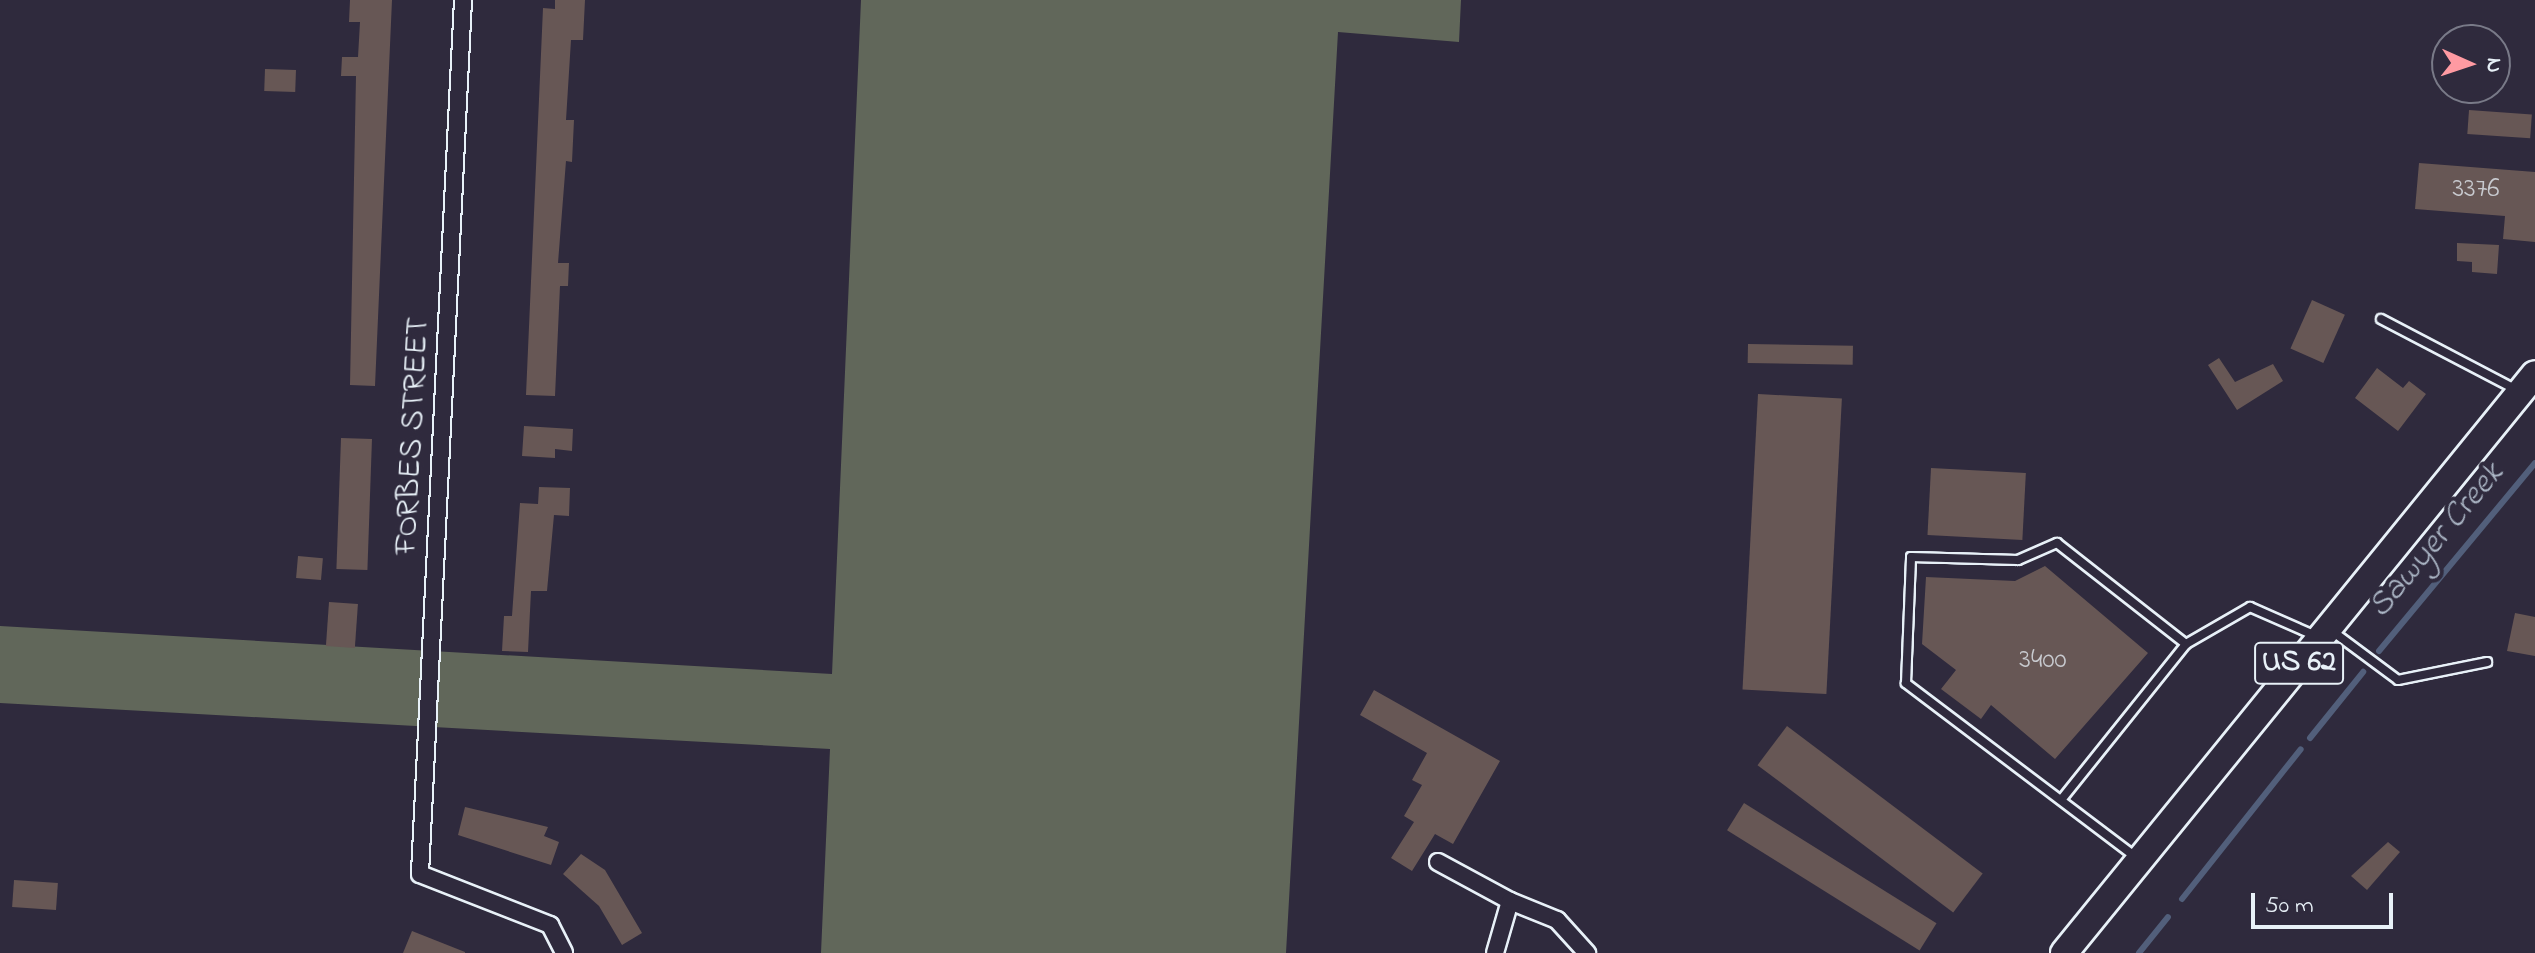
<!DOCTYPE html>
<html>
<head>
<meta charset="utf-8">
<style>
	body { margin:0 }
	#map { position:relative; width:2535px; height:953px; overflow:hidden; background:#2f2a3d; font-family:"Indie Flower",sans-serif }
	div>[style] { position:absolute }
	.green>* { inset:0; background:#61675a }
	.stream>* { height:6px; margin:-3px; padding:0 3px; transform-origin:3px; border-radius:3px; background:#525f7b }
	.building>* { inset:0; background:#675755; transform-origin:0 0 }
	.roads { filter:drop-shadow(2px 0 #e8f1f8) drop-shadow(-2px 0 #e8f1f8) drop-shadow(0 2px #e8f1f8) drop-shadow(0 -2px #e8f1f8) }
	.service>* { height:8px; margin:-4px; padding:0 4px; transform-origin:4px; border-radius:4px; background:#2f2a3d }
	.minor>* { height:16px; margin:-8px; padding:0 8px; transform-origin:8px; border-radius:8px; background:#2f2a3d }
	.primary>* { height:26px; margin:-13px; padding:0 13px; transform-origin:13px; border-radius:13px; background:#2f2a3d }
	span { translate:-50% -50%; white-space:nowrap; text-align:center; line-height:1.15; -webkit-text-stroke:8px #2f2a3d; paint-order:stroke }
	.number-label { font-size:28px; color:#c8cacf }
	.number-label span { -webkit-text-stroke-width:0 }
	.shield-label span { padding:2px 6px; background:#2f2a3d; border:2px solid; border-radius:6px; -webkit-text-stroke-width:0 }
	.shield-label { font-size:30px; color:#e8f1f8; font-weight:700 }
	.street-label { font-size:32px; color:#e8f1f8 }
	.water-label { font-size:34px; color:#acb7c6; font-style:italic }
	.north { position:absolute; left:2431px; top:24px; width:80px; height:80px; box-sizing:border-box; background:#2f2a3d; border:2px solid #797a88; border-radius:50%; rotate:93deg; font-size:22px; font-weight:700; line-height:32px; text-align:center; color:#e8f1f8 }
	.north::after { content:''; display:block; margin:auto; width:28px; height:36px; background:#ff9aa2; clip-path:polygon(50% 0,100% 100%,50% 72%,0 100%) }
	.scale { position:absolute; left:2251px; top:893px; width:142px; height:36px; box-sizing:border-box; border:4px solid #e8f1f8; border-top:0; padding-left:10px; font-size:24px; line-height:28px; white-space:nowrap; color:#e8f1f8; -webkit-text-stroke:6px #2f2a3d; paint-order:stroke }
</style>
</head>
<body>
<div id="map">
	<div class="green">
		<div style="clip-path:polygon(861px 0,1461px 0,1459px 42px,1338px 32px,1286px 953px,821px 953px,830px 749px,0 703px,0 626px,832px 674px)"></div>
	</div>
	<div class="stream">
		<div style="left:2379px;top:651px;width:244px;rotate:-50.3deg"></div>
		<div style="left:2310px;top:738px;width:85px;rotate:-51.2deg"></div>
		<div style="left:2182px;top:899px;width:191px;rotate:-51.6deg"></div>
		<div style="left:2139px;top:953px;width:46px;rotate:-51.1deg"></div>
	</div>
	<div class="building">
		<div style="clip-path:polygon(350px 0,392px 0,375px 386px,350px 385px,356px 76px,341px 76px,342px 57px,358px 57px,360px 22px,349px 22px)"></div>
		<div style="clip-path:polygon(555px 0,585px 0,583px 40px,571px 40px,566px 120px,574px 120px,572px 162px,566px 161px,558px 263px,569px 263px,568px 286px,560px 286px,555px 396px,526px 395px,543px 8px,555px 9px)"></div>
		<div style="left:265px;top:69px;width:31px;height:22px;rotate:2deg"></div>
		<div style="left:2469px;top:110px;width:63px;height:24px;rotate:4deg"></div>
		<div style="clip-path:polygon(2419px 163px,2535px 172px,2535px 242px,2503px 239px,2505px 216px,2415px 209px)"></div>
		<div style="clip-path:polygon(2457px 243px,2499px 245px,2497px 274px,2472px 272px,2472px 262px,2457px 261px)"></div>
		<div style="left:2312px;top:300px;width:36px;height:53px;rotate:24deg"></div>
		<div style="left:1748px;top:344px;width:105px;height:19px;rotate:1deg"></div>
		<div style="clip-path:polygon(2219px 358px,2235px 382px,2273px 364px,2283px 381px,2237px 410px,2208px 365px)"></div>
		<div style="clip-path:polygon(2377px 368px,2403px 388px,2409px 381px,2426px 394px,2398px 431px,2355px 398px)"></div>
		<div style="left:1758px;top:394px;width:84px;height:296px;rotate:3deg"></div>
		<div style="clip-path:polygon(524px 426px,573px 429px,572px 451px,555px 449px,555px 458px,522px 456px)"></div>
		<div style="left:341px;top:438px;width:31px;height:131px;rotate:2deg"></div>
		<div style="left:1931px;top:468px;width:95px;height:67px;rotate:3deg"></div>
		<div style="clip-path:polygon(539px 487px,570px 488px,569px 516px,554px 515px,547px 591px,531px 591px,528px 652px,502px 651px,504px 616px,512px 616px,520px 503px,538px 504px)"></div>
		<div style="left:298px;top:556px;width:25px;height:22px;rotate:5deg"></div>
		<div style="clip-path:polygon(2045px 566px,2148px 653px,2055px 759px,1991px 705px,1981px 719px,1941px 689px,1956px 670px,1922px 644px,1926px 577px,2015px 581px)"></div>
		<div style="left:329px;top:602px;width:29px;height:44px;rotate:4deg"></div>
		<div style="clip-path:polygon(2515px 613px,2535px 617px,2535px 656px,2507px 651px)"></div>
		<div style="clip-path:polygon(1374px 690px,1500px 761px,1453px 844px,1435px 834px,1412px 871px,1391px 858px,1414px 822px,1404px 816px,1422px 785px,1412px 780px,1427px 753px,1360px 715px)"></div>
		<div style="left:1787px;top:726px;width:245px;height:49px;rotate:37deg"></div>
		<div style="left:1744px;top:803px;width:227px;height:32px;rotate:32deg"></div>
		<div style="clip-path:polygon(465px 807px,548px 827px,544px 836px,559px 842px,551px 865px,458px 835px)"></div>
		<div style="clip-path:polygon(2388px 842px,2400px 852px,2367px 890px,2351px 876px)"></div>
		<div style="clip-path:polygon(581px 854px,605px 870px,642px 933px,622px 945px,599px 906px,563px 874px)"></div>
		<div style="left:14px;top:880px;width:44px;height:27px;rotate:4deg"></div>
		<div style="clip-path:polygon(412px 931px,465px 952px,465px 953px,403px 953px)"></div>
	</div>
	<div class="roads">
		<div class="service">
			<div style="left:2381px;top:319px;width:153px;rotate:27.6deg"></div>
			<div style="left:2332px;top:631px;width:82px;rotate:36.6deg"></div>
			<div style="left:2398px;top:680px;width:91px;rotate:-11.4deg"></div>
			<div style="left:2061px;top:800px;width:200px;rotate:-51.3deg"></div>
			<div style="left:2137px;top:858px;width:290px;rotate:-142.9deg"></div>
			<div style="left:1906px;top:683px;width:126px;rotate:-87.7deg"></div>
			<div style="left:1911px;top:557px;width:107px;rotate:1.6deg"></div>
			<div style="left:2018px;top:560px;width:43px;rotate:-23.6deg"></div>
			<div style="left:2057px;top:543px;width:164px;rotate:38.1deg"></div>
			<div style="left:2186px;top:644px;width:74px;rotate:-30deg"></div>
			<div style="left:2250px;top:607px;width:72px;rotate:23.7deg"></div>
		</div>
		<div class="minor">
			<div style="left:463px;top:0;width:875px;rotate:92.82deg"></div>
			<div style="left:420px;top:874px;width:140px;rotate:21.4deg"></div>
			<div style="left:550px;top:925px;width:31px;rotate:63deg"></div>
			<div style="left:1438px;top:862px;width:82px;rotate:28.4deg"></div>
			<div style="left:1510px;top:901px;width:54px;rotate:106.1deg"></div>
			<div style="left:1510px;top:901px;width:51px;rotate:22deg"></div>
			<div style="left:1557px;top:920px;width:45px;rotate:47.7deg"></div>
		</div>
		<div class="primary">
			<div style="left:2064px;top:953px;width:746px;rotate:-50.87deg"></div>
		</div>
	</div>
	<div class="number-label">
		<span style="left:2476px;top:190px">3376</span>
		<span style="left:2043px;top:661px">3400</span>
	</div>
	<div class="shield-label">
		<span style="left:2299px;top:663px">US 62</span>
	</div>
	<div class="street-label">
		<span style="left:414px;top:436px;rotate:-87deg">FORBES STREET</span>
	</div>
	<div class="water-label">
		<span style="left:2437px;top:541px;rotate:-50deg">Sawyer Creek</span>
	</div>
	<div class="north">N</div>
	<div class="scale">50 m</div>
</div>
</body>
</html>
